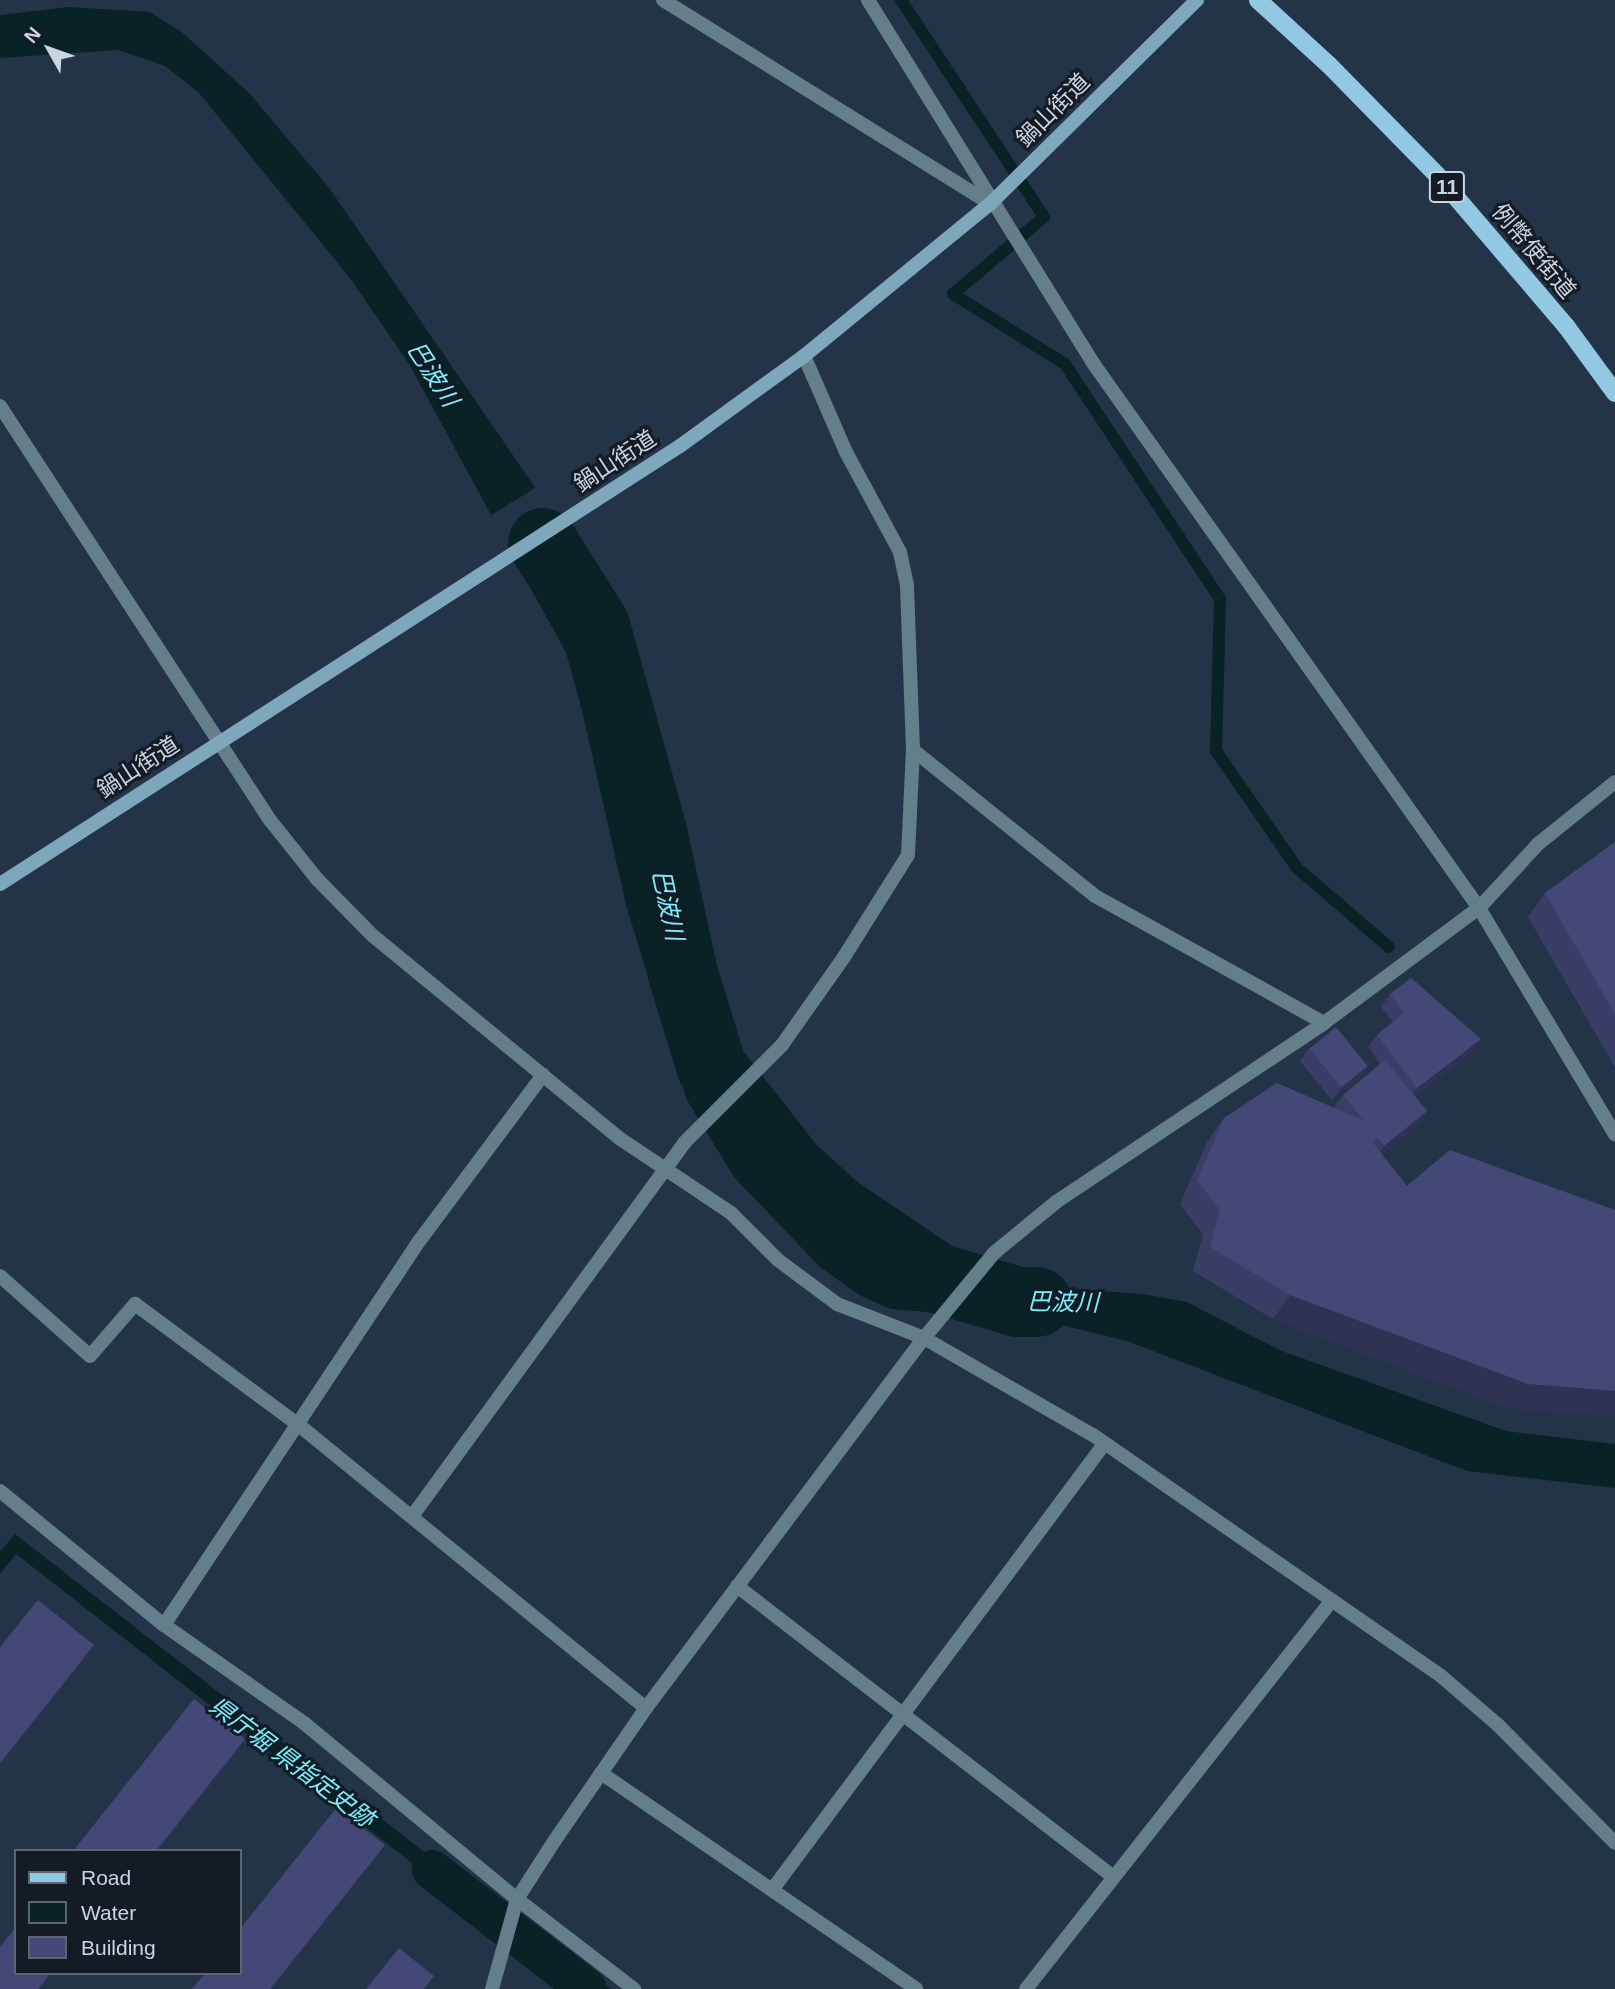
<!DOCTYPE html>
<html>
<head>
<meta charset="utf-8">
<style>
	body { margin:0 }
	#map { position:relative; width:1615px; height:1989px; overflow:hidden; background:#243448; font-family:Helvetica,"Noto Sans JP",sans-serif }
	div>[style] { position:absolute }
	.water>* { inset:0; background:#082225 }
	.pier>* { inset:0; background:#243448; transform-origin:0 0 }
	.stream>* { height:12px; margin:-6px; padding:0 6px; transform-origin:6px; border-radius:6px; background:#082225 }
	.canal>* { height:40px; margin:-20px; padding:0 20px; transform-origin:20px; border-radius:20px; background:#082225 }
	.river>* { height:70px; margin:-35px; padding:0 35px; transform-origin:35px; border-radius:35px; background:#082225 }
	.lane>* { height:14px; margin:-7px; padding:0 7px; transform-origin:7px; border-radius:7px; background:#647e8a }
	.street>* { height:14px; margin:-7px; padding:0 7px; transform-origin:7px; border-radius:7px; background:#647e8a }
	.secondary>* { height:14px; margin:-7px; padding:0 7px; transform-origin:7px; border-radius:7px; background:#7fa7bb }
	.primary>* { height:18px; margin:-9px; padding:0 9px; transform-origin:9px; border-radius:9px; background:#93c8e2 }
	.wall>* { inset:0; background:#3a3e66 }
	.shaded-wall>* { inset:0; background:#2f3253 }
	.building>* { inset:0; background:#434877; transform-origin:0 0 }
	span { translate:-50% -50%; white-space:nowrap; text-align:center; line-height:1.15; -webkit-text-stroke:6px #141b24; paint-order:stroke }
	.shield-label span { padding:2px 5px; background:#141b24; border:2px solid; border-radius:5px; -webkit-text-stroke-width:0 }
	.shield-label { font-size:21px; color:#cbd5e1; font-weight:700 }
	.street-label { font-size:23px; color:#cbd5e1 }
	.water-label { font-size:24px; color:#7aeffd; font-style:italic }
	.legend { position:absolute; left:14px; top:1849px; width:228px; height:126px; box-sizing:border-box; background:#141b24; border:2px solid #5d6570; margin:0; padding:9px 12px; list-style:none; font-size:21px; color:#cbd5e1 }
	.legend li { display:flex; align-items:center; gap:14px; height:35px }
	.legend b { width:35px; border:2px solid #5d6570 }
	.north { position:absolute; left:14px; top:14px; width:70px; height:70px; -webkit-text-stroke:5px #141b24; paint-order:stroke; rotate:310deg; font-size:19px; font-weight:700; line-height:28px; text-align:center; color:#cbd5e1 }
	.north::after { content:''; display:block; margin:auto; width:24px; height:32px; background:#cbd5e1; clip-path:polygon(50% 0,100% 100%,50% 72%,0 100%) }
</style>
</head>
<body>
<div id="map">
	<div class="water">
		<div style="clip-path:polygon(68px 7px,150px 12px,183px 33px,250px 94px,330px 189px,532px 483px,591px 579px,594px 628px,660px 860px,661px 892px,717px 1079px,746px 1134px,824px 1222px,878px 1269px,911px 1277px,1143px 1294px,1187px 1302px,1279px 1350px,1506px 1431px,1615px 1444px,1615px 1488px,1467px 1471px,1127px 1341px,1049px 1322px,891px 1309px,859px 1295px,820px 1267px,734px 1177px,687px 1100px,627px 909px,571px 662px,409px 364px,350px 278px,199px 93px,165px 66px,118px 50px,0 58px,0 15px)"></div>
		<div style="clip-path:polygon(15px 1534px,481px 1896px,471px 1909px,16px 1554px,0 1574px,0 1552px)"></div>
		<div style="clip-path:polygon(543px 1937px,611px 1989px,574px 1989px,529px 1956px)"></div>
	</div>
	<div class="pier">
		<div style="left:538px;top:486px;width:87px;height:57px;rotate:58deg"></div>
	</div>
	<div class="stream">
		<div style="left:901px;top:0;width:260px;rotate:56.6deg"></div>
		<div style="left:1044px;top:217px;width:119px;rotate:139.8deg"></div>
		<div style="left:953px;top:294px;width:132px;rotate:32deg"></div>
		<div style="left:1065px;top:364px;width:282px;rotate:56.6deg"></div>
		<div style="left:1220px;top:599px;width:152px;rotate:91.5deg"></div>
		<div style="left:1216px;top:751px;width:142px;rotate:55.3deg"></div>
		<div style="left:1297px;top:868px;width:121px;rotate:40.7deg"></div>
	</div>
	<div class="canal">
		<div style="left:432px;top:1870px;width:195px;rotate:37.5deg"></div>
	</div>
	<div class="river">
		<div style="left:543px;top:543px;width:98px;rotate:57.9deg"></div>
		<div style="left:595px;top:626px;width:213px;rotate:74.5deg"></div>
		<div style="left:652px;top:831px;width:146px;rotate:77.8deg"></div>
		<div style="left:683px;top:974px;width:98px;rotate:72.9deg"></div>
		<div style="left:712px;top:1068px;width:127px;rotate:52deg"></div>
		<div style="left:790px;top:1168px;width:61px;rotate:42.3deg"></div>
		<div style="left:835px;top:1209px;width:123px;rotate:34.1deg"></div>
		<div style="left:937px;top:1278px;width:84px;rotate:16.5deg"></div>
		<div style="left:1018px;top:1302px;width:19px"></div>
	</div>
	<div class="lane">
		<div style="left:913px;top:750px;width:233px;rotate:38.7deg"></div>
		<div style="left:1095px;top:896px;width:262px;rotate:29deg"></div>
		<div style="left:737px;top:1586px;width:476px;rotate:37.7deg"></div>
		<div style="left:164px;top:1625px;width:462px;rotate:-56.4deg"></div>
		<div style="left:420px;top:1240px;width:206px;rotate:-53.3deg"></div>
		<div style="left:601px;top:1773px;width:382px;rotate:34.4deg"></div>
		<div style="left:772px;top:1890px;width:557px;rotate:-53.32deg"></div>
	</div>
	<div class="street">
		<div style="left:663px;top:0;width:380px;rotate:31.9deg"></div>
		<div style="left:868px;top:0;width:427px;rotate:58.2deg"></div>
		<div style="left:1093px;top:363px;width:668px;rotate:54.69deg"></div>
		<div style="left:1479px;top:908px;width:264px;rotate:59deg"></div>
		<div style="left:0;top:406px;width:494px;rotate:56.9deg"></div>
		<div style="left:270px;top:820px;width:75px;rotate:51.5deg"></div>
		<div style="left:317px;top:879px;width:78px;rotate:45.5deg"></div>
		<div style="left:372px;top:935px;width:320px;rotate:39.4deg"></div>
		<div style="left:619px;top:1138px;width:135px;rotate:33.8deg"></div>
		<div style="left:731px;top:1213px;width:66px;rotate:45deg"></div>
		<div style="left:778px;top:1260px;width:74px;rotate:36.7deg"></div>
		<div style="left:837px;top:1304px;width:93px;rotate:21.3deg"></div>
		<div style="left:924px;top:1338px;width:195px;rotate:29.9deg"></div>
		<div style="left:1093px;top:1435px;width:423px;rotate:34.7deg"></div>
		<div style="left:1441px;top:1676px;width:75px;rotate:40.7deg"></div>
		<div style="left:1498px;top:1725px;width:166px;rotate:45.2deg"></div>
		<div style="left:0;top:1276px;width:120px;rotate:41.6deg"></div>
		<div style="left:90px;top:1356px;width:69px;rotate:-49.1deg"></div>
		<div style="left:135px;top:1304px;width:205px;rotate:36.5deg"></div>
		<div style="left:300px;top:1426px;width:446px;rotate:39.2deg"></div>
		<div style="left:0;top:1491px;width:212px;rotate:39.3deg"></div>
		<div style="left:164px;top:1625px;width:171px;rotate:35deg"></div>
		<div style="left:304px;top:1723px;width:276px;rotate:39.6deg"></div>
		<div style="left:517px;top:1899px;width:148px;rotate:37.6deg"></div>
		<div style="left:413px;top:1515px;width:460px;rotate:-53.9deg"></div>
		<div style="left:684px;top:1143px;width:139px;rotate:-45deg"></div>
		<div style="left:782px;top:1045px;width:108px;rotate:-54.8deg"></div>
		<div style="left:844px;top:957px;width:120px;rotate:-57.9deg"></div>
		<div style="left:908px;top:855px;width:105px;rotate:-87.3deg"></div>
		<div style="left:913px;top:750px;width:165px;rotate:-92.1deg"></div>
		<div style="left:907px;top:585px;width:34px;rotate:-102deg"></div>
		<div style="left:900px;top:552px;width:114px;rotate:-118.4deg"></div>
		<div style="left:846px;top:452px;width:105px;rotate:-113.6deg"></div>
		<div style="left:492px;top:1989px;width:93px;rotate:-74.5deg"></div>
		<div style="left:517px;top:1899px;width:70px;rotate:-57.2deg"></div>
		<div style="left:555px;top:1840px;width:160px;rotate:-55.4deg"></div>
		<div style="left:646px;top:1708px;width:463px;rotate:-53.1deg"></div>
		<div style="left:924px;top:1338px;width:110px;rotate:-50.5deg"></div>
		<div style="left:994px;top:1253px;width:80px;rotate:-39.4deg"></div>
		<div style="left:1056px;top:1202px;width:322px;rotate:-33.7deg"></div>
		<div style="left:1324px;top:1023px;width:193px;rotate:-36.6deg"></div>
		<div style="left:1479px;top:908px;width:87px;rotate:-47.3deg"></div>
		<div style="left:1538px;top:844px;width:99px;rotate:-38.8deg"></div>
		<div style="left:1026px;top:1989px;width:493px;rotate:-51.8deg"></div>
	</div>
	<div class="secondary">
		<div style="left:0;top:884px;width:809px;rotate:-32.79deg"></div>
		<div style="left:680px;top:446px;width:153px;rotate:-36deg"></div>
		<div style="left:804px;top:356px;width:240px;rotate:-39.3deg"></div>
		<div style="left:990px;top:204px;width:291px;rotate:-44.6deg"></div>
	</div>
	<div class="primary">
		<div style="left:1258px;top:0;width:96px;rotate:42.5deg"></div>
		<div style="left:1329px;top:65px;width:154px;rotate:45.5deg"></div>
		<div style="left:1437px;top:175px;width:199px;rotate:49.5deg"></div>
		<div style="left:1566px;top:326px;width:83px;rotate:53.8deg"></div>
	</div>
	<div class="wall">
		<div style="clip-path:polygon(1615px 842px,1615px 1067px,1528px 917px,1545px 893px)"></div>
		<div style="clip-path:polygon(1390px 994px,1481px 1039px,1472px 1052px,1415px 1096px,1427px 1111px,1418px 1124px,1382px 1154px,1511px 1409px,1273px 1319px,1193px 1271px,1203px 1234px,1180px 1204px,1207px 1142px,1224px 1118px,1334px 1107px,1343px 1095px,1380px 1064px,1368px 1047px,1377px 1035px,1393px 1022px,1381px 1007px)"></div>
		<div style="clip-path:polygon(1309px 1048px,1368px 1066px,1359px 1078px,1332px 1100px,1300px 1061px)"></div>
	</div>
	<div class="shaded-wall">
		<div style="clip-path:polygon(1481px 1039px,1472px 1052px,1408px 1101px,1417px 1088px)"></div>
		<div style="clip-path:polygon(1368px 1066px,1359px 1078px,1332px 1100px,1341px 1088px)"></div>
		<div style="clip-path:polygon(1427px 1111px,1418px 1124px,1376px 1159px,1384px 1146px)"></div>
		<div style="clip-path:polygon(1290px 1295px,1615px 1391px,1615px 1417px,1511px 1409px,1273px 1319px)"></div>
		<div style="clip-path:polygon(94px 1645px,77px 1669px,0 1766px,0 1763px)"></div>
		<div style="clip-path:polygon(245px 1739px,232px 1758px,158px 1851px,156px 1851px)"></div>
		<div style="clip-path:polygon(385px 1845px,371px 1864px,272px 1989px,270px 1989px)"></div>
		<div style="clip-path:polygon(51px 1973px,52px 1973px,40px 1989px,38px 1989px)"></div>
	</div>
	<div class="building">
		<div style="clip-path:polygon(1615px 842px,1615px 1014px,1545px 893px)"></div>
		<div style="clip-path:polygon(1411px 978px,1481px 1039px,1417px 1088px,1377px 1035px,1404px 1013px,1390px 994px)"></div>
		<div style="left:1336px;top:1027px;width:50px;height:34px;rotate:51deg"></div>
		<div style="clip-path:polygon(1385px 1060px,1427px 1111px,1384px 1146px,1377px 1137px,1383px 1129px,1364px 1121px,1343px 1095px)"></div>
		<div style="clip-path:polygon(1277px 1083px,1383px 1129px,1373px 1143px,1407px 1186px,1450px 1150px,1615px 1210px,1615px 1391px,1528px 1384px,1290px 1295px,1210px 1247px,1220px 1210px,1197px 1180px,1224px 1118px)"></div>
		<div style="clip-path:polygon(38px 1600px,94px 1645px,0 1763px,0 1647px)"></div>
		<div style="clip-path:polygon(194px 1699px,245px 1739px,156px 1851px,73px 1851px)"></div>
		<div style="clip-path:polygon(337px 1807px,385px 1845px,270px 1989px,192px 1989px,205px 1973px,240px 1973px,240px 1929px)"></div>
		<div style="clip-path:polygon(16px 1927px,16px 1973px,51px 1973px,38px 1989px,0 1989px,0 1947px)"></div>
		<div style="clip-path:polygon(399px 1948px,434px 1976px,424px 1989px,366px 1989px)"></div>
	</div>
	<div class="shield-label">
		<span style="left:1447px;top:187px">11</span>
	</div>
	<div class="street-label">
		<span style="left:1053px;top:110px;rotate:-45deg">鍋山街道</span>
		<span style="left:1534px;top:251px;rotate:50deg">例幣使街道</span>
		<span style="left:615px;top:461px;rotate:-33deg">鍋山街道</span>
		<span style="left:138px;top:767px;rotate:-33deg">鍋山街道</span>
	</div>
	<div class="water-label">
		<span style="left:433px;top:374px;rotate:57deg">巴波川</span>
		<span style="left:668px;top:905px;rotate:78deg">巴波川</span>
		<span style="left:1063px;top:1302px;rotate:1deg">巴波川</span>
		<span style="left:292px;top:1762px;rotate:37deg">県庁堀 県指定史跡</span>
	</div>
	<ul class="legend">
	<li><b style="height:9px;background:#93c8e2"></b>Road</li>
	<li><b style="height:19px;background:#082225"></b>Water</li>
	<li><b style="height:19px;background:#434877"></b>Building</li>
	</ul>
	<div class="north">N</div>
</div>
</body>
</html>
